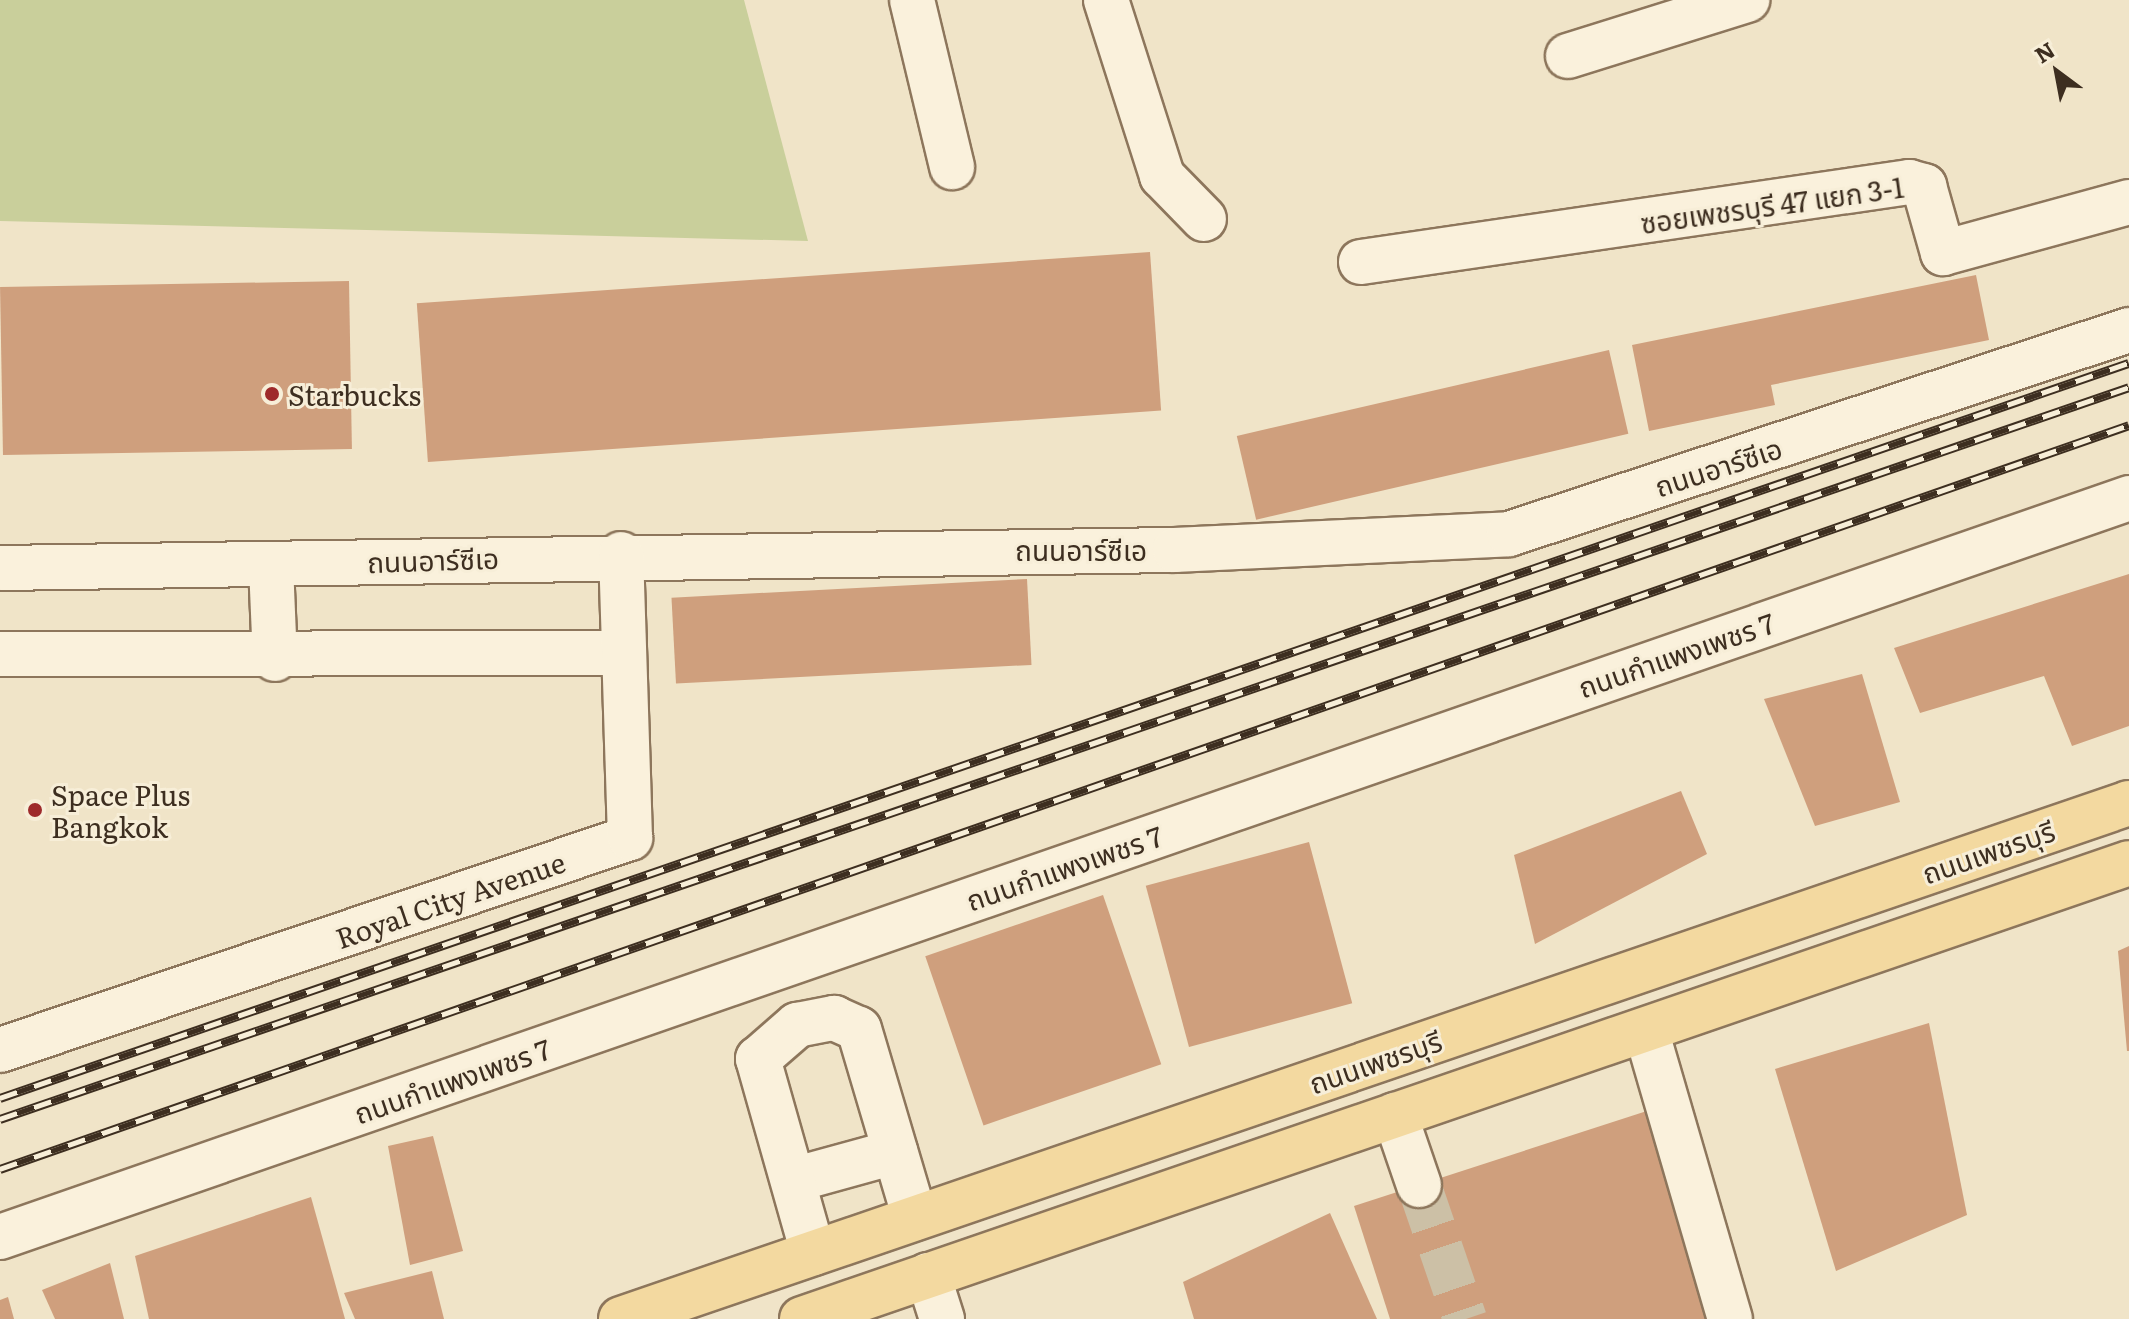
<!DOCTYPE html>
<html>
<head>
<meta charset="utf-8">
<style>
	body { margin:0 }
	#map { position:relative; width:2129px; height:1319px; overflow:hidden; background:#f0e4c8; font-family:Literata,"Noto Sans Thai",serif }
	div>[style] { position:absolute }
	.green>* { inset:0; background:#c9cf9b }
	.building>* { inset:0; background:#cf9f7d; transform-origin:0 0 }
	.minor-tunnel>* { height:44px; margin-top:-22px; transform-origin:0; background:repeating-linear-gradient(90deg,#ccc0a6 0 44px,transparent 0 66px) }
	.roads { filter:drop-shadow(2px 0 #8d765c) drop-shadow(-2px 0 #8d765c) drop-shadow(0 2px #8d765c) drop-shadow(0 -2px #8d765c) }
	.minor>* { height:44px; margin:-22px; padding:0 22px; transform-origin:22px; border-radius:22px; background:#faf1dc }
	.major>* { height:44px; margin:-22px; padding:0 22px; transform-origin:22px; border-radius:22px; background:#f3d9a0 }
	.rail>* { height:9px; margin-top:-4.5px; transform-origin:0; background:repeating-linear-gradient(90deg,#f7eed8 0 18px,#3d2e20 0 36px); box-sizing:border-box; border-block:2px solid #3d2e20 }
	.dots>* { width:22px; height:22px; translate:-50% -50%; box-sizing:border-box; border:4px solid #f7eed8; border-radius:50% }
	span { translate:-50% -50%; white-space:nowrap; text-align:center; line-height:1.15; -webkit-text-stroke:6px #f7eed8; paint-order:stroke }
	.street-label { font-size:28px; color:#3d2e20 }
	.poi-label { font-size:28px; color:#3d2e20 }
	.left { translate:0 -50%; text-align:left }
	.north { position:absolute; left:2017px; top:32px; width:80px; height:80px; -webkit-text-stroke:6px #f7eed8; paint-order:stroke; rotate:328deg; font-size:22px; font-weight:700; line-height:32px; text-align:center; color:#3d2e20 }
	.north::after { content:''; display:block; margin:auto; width:28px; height:36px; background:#3d2e20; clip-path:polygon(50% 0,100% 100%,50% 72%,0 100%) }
</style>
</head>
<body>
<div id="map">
	<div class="green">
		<div style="clip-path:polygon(0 0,744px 0,808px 241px,0 221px)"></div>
	</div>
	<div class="building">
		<div style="left:1150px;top:252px;width:159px;height:735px;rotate:86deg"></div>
		<div style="clip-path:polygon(1976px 275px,1989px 340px,1771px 385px,1775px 405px,1649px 431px,1632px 345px)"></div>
		<div style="left:349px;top:281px;width:168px;height:349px;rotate:89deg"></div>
		<div style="left:1609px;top:350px;width:86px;height:382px;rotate:77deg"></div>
		<div style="clip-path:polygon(2129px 574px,2129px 726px,2072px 746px,2044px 676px,1920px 713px,1894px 648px)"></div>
		<div style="left:1027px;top:579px;width:86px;height:356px;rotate:87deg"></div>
		<div style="clip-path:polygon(1862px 674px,1900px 802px,1815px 826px,1764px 699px)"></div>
		<div style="clip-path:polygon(1681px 791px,1707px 854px,1535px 944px,1514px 855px)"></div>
		<div style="left:1309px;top:842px;width:167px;height:169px;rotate:75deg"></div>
		<div style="left:1103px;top:895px;width:179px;height:188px;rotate:71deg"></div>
		<div style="clip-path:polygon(2129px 946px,2129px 1051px,2127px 1051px,2118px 951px)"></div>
		<div style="clip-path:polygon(1929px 1023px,1967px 1215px,1836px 1271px,1775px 1069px)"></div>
		<div style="clip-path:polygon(1653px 1109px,1721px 1319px,1390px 1319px,1354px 1206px)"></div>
		<div style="clip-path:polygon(433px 1136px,463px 1251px,410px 1265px,388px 1146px)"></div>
		<div style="clip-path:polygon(311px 1197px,345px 1319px,149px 1319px,135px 1256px)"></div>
		<div style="clip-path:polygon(1330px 1213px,1377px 1319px,1194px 1319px,1183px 1282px)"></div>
		<div style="clip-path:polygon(110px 1263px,124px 1319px,55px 1319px,42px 1290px)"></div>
		<div style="clip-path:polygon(432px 1271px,444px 1319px,355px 1319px,344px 1293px)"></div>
		<div style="clip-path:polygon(8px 1297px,14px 1319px,0 1319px,0 1300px)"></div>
	</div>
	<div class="minor-tunnel">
		<div style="left:1419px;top:1185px;width:142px;rotate:71.1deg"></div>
	</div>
	<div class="roads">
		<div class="minor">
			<div style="left:912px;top:0;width:172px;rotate:76.5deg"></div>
			<div style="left:1106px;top:0;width:185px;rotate:72.3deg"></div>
			<div style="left:1162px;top:176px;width:60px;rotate:45.7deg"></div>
			<div style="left:1568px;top:56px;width:188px;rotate:-17.4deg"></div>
			<div style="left:1361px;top:262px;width:554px;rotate:-8.31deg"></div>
			<div style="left:1909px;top:182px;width:16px;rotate:15deg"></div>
			<div style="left:1924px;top:186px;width:70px;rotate:74.2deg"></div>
			<div style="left:1943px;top:253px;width:193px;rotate:-15.3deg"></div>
			<div style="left:271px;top:565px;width:94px;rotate:87.6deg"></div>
			<div style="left:0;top:568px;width:1175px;rotate:-0.88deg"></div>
			<div style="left:1175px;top:550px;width:334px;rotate:-2.7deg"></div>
			<div style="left:1509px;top:534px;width:653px;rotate:-18.21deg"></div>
			<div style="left:0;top:654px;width:624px;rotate:-0.09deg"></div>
			<div style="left:1646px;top:1030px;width:301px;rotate:73.8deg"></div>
			<div style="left:0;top:1050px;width:665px;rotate:-18.6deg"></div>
			<div style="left:630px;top:838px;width:284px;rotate:-91.8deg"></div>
			<div style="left:1395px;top:1115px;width:74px;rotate:71.1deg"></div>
			<div style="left:793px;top:1180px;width:106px;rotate:-15.4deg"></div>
			<div style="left:0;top:1237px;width:2254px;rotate:-19.14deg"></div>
			<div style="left:813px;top:1253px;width:202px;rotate:-105.8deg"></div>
			<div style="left:758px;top:1059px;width:52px;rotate:-41.1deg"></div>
			<div style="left:797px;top:1025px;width:38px;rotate:-11deg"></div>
			<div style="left:834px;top:1018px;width:27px;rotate:24deg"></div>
			<div style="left:859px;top:1029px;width:197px;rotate:73.5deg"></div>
			<div style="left:928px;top:1275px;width:46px;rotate:72.3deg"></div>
		</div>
		<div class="major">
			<div style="left:621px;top:1319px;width:1594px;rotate:-18.89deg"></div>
			<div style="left:802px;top:1319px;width:1403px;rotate:-18.96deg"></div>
		</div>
	</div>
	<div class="rail">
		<div style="left:0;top:1098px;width:2252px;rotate:-19.05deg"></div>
		<div style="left:0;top:1119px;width:2251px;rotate:-18.97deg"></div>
		<div style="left:0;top:1169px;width:2255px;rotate:-19.26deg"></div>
	</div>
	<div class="dots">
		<div style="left:272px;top:394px;background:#9e2a2b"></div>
		<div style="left:35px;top:810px;background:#9e2a2b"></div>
	</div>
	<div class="street-label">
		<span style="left:1772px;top:204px;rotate:-8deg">ซอยเพชรบุรี 47 แยก 3-1</span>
		<span style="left:1718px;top:466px;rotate:-18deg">ถนนอาร์ซีเอ</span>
		<span style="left:1081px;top:549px">ถนนอาร์ซีเอ</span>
		<span style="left:433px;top:559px;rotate:-2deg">ถนนอาร์ซีเอ</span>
		<span style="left:1676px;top:654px;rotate:-19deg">ถนนกำแพงเพชร 7</span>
		<span style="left:1988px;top:851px;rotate:-19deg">ถนนเพชรบุรี</span>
		<span style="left:1064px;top:867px;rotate:-19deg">ถนนกำแพงเพชร 7</span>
		<span style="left:450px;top:899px;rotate:-19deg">Royal City Avenue</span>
		<span style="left:1375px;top:1061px;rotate:-19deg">ถนนเพชรบุรี</span>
		<span style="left:452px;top:1080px;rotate:-19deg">ถนนกำแพงเพชร 7</span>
	</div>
	<div class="poi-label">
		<span class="left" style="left:288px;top:394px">Starbucks</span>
		<span class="left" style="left:51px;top:810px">Space Plus<br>Bangkok</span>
	</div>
	<div class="north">N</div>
</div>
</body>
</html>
